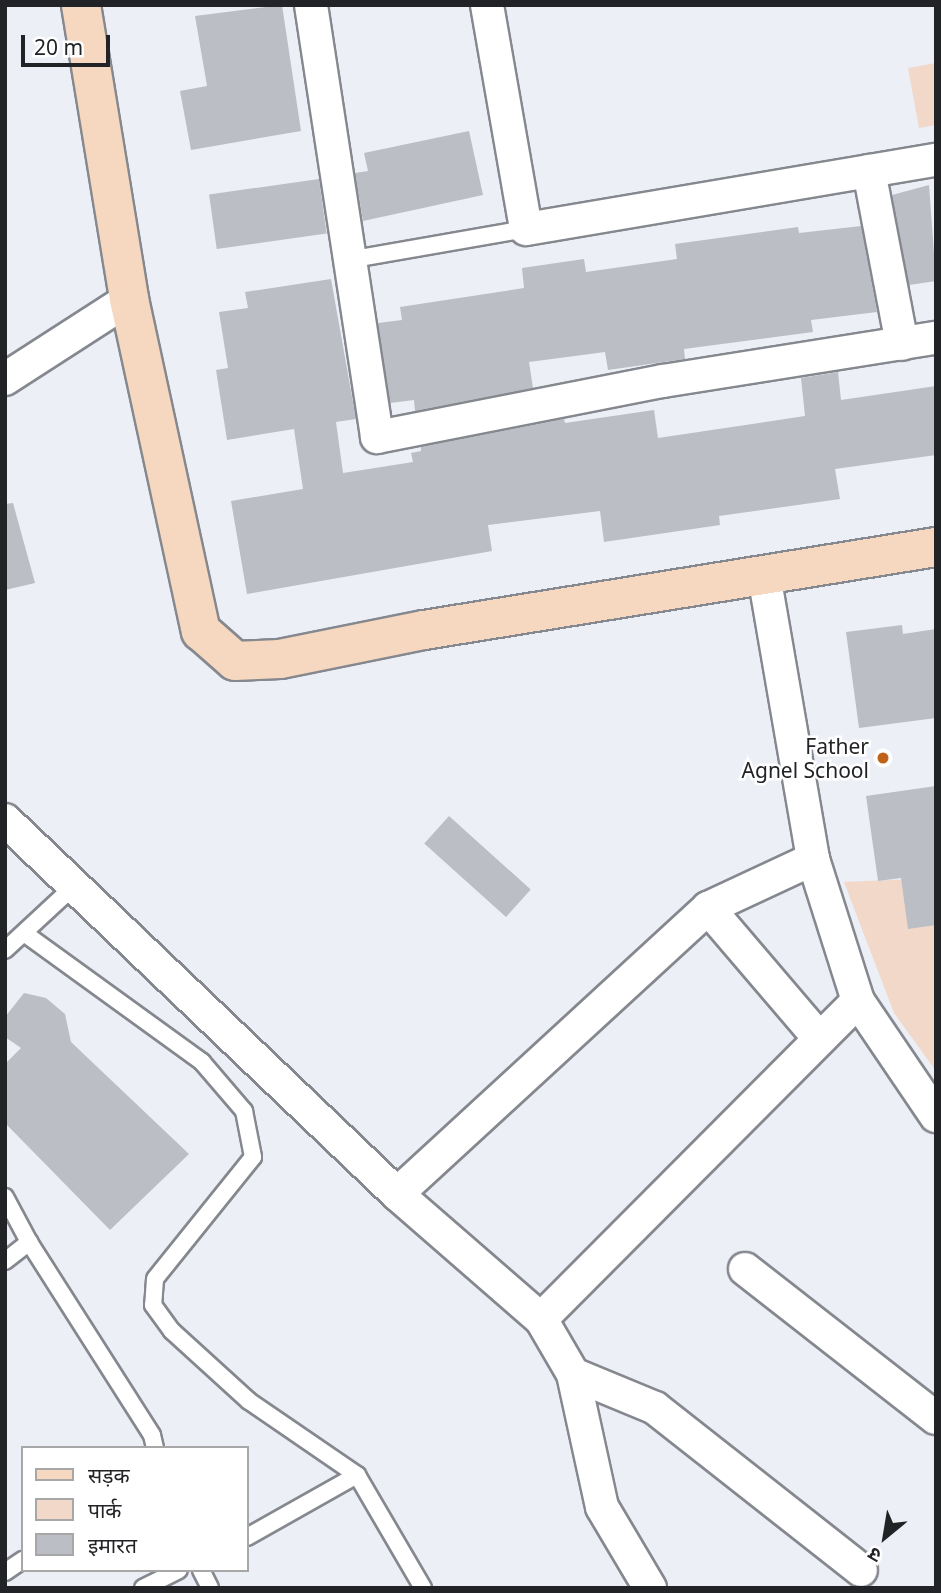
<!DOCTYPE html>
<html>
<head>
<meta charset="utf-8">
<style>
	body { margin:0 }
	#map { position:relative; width:941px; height:1593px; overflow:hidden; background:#eceff6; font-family:"Noto Sans","Noto Sans Devanagari",sans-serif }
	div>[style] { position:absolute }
	.green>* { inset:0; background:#f1d8c9 }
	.building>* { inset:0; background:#bbbec4; transform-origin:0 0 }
	.roads { filter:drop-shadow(2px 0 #85888e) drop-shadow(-2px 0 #85888e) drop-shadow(0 2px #85888e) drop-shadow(0 -2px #85888e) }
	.lane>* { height:16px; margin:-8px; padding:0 8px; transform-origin:8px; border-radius:8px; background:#fff }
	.street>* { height:32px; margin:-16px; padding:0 16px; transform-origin:16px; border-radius:16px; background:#fff }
	.secondary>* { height:38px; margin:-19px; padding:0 19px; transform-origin:19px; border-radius:19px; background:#f6d7bf }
	.dots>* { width:19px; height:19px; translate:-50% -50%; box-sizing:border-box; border:4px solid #fff; border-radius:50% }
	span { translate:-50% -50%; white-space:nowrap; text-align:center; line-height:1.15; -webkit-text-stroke:5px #fff; paint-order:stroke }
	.poi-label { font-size:21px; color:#222326 }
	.right { translate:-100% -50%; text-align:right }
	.frame { position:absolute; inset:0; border:7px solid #222326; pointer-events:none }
	.legend { position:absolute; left:21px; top:1446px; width:228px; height:126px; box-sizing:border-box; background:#fff; border:2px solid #a7a7a8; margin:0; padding:9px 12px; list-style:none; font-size:21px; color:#222326 }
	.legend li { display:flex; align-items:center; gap:14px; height:35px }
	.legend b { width:35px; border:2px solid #a7a7a8 }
	.north { position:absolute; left:850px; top:1502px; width:70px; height:70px; -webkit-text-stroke:5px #fff; paint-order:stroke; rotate:210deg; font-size:19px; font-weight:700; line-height:28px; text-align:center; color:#222326 }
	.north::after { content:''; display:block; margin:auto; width:24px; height:32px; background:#222326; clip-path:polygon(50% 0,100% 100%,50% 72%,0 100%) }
	.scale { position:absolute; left:21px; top:35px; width:89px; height:32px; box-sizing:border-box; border:4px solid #222326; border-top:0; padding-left:9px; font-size:21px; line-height:24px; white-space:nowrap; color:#222326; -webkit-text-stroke:5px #fff; paint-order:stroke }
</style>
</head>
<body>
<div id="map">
	<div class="green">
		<div style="clip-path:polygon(936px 63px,936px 125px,919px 128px,908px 68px)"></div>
		<div style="clip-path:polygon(936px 878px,936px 1071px,894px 1013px,844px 882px)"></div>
	</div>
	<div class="building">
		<div style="clip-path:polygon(282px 5px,301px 131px,191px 150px,180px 91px,207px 86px,195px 16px)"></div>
		<div style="clip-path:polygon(469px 131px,483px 195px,363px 221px,355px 173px,368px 171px,364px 153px)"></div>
		<div style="left:319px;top:179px;width:55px;height:111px;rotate:82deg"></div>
		<div style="clip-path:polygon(929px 185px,936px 281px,909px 285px,892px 195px)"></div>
		<div style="clip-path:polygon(861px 226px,877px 312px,811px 320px,813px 332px,684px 349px,685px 359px,608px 370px,605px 352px,529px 362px,533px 388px,415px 411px,414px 400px,390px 403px,378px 323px,402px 320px,400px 307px,524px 288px,522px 268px,584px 259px,586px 272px,677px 259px,675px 244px,798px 227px,799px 233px)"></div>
		<div style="clip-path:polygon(331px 279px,356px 419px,336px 422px,343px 473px,413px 462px,411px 453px,421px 451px,421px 447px,564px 419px,565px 423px,654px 410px,658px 438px,805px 416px,801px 378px,838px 372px,841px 400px,936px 386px,936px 455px,835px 469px,840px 499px,719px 516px,720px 525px,604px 542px,600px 511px,488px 525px,492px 551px,247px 594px,231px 501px,303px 489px,294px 429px,227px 440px,216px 370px,228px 368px,219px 312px,248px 308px,245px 292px)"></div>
		<div style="clip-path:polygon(13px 503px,35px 583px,5px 590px,5px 504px)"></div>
		<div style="clip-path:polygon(902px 625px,903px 634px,936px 629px,936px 718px,859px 728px,846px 632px)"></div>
		<div style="clip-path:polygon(936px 786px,936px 925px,908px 929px,901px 878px,878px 881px,866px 796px)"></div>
		<div style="left:449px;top:816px;width:110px;height:37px;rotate:42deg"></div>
		<div style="clip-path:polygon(24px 993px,46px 998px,65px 1014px,71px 1042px,189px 1154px,110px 1230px,5px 1123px,5px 1064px,21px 1048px,5px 1037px,5px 1017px)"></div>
	</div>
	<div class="roads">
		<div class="lane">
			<div style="left:348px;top:260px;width:181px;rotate:-9.9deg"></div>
			<div style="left:24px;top:933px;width:220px;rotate:35.9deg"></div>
			<div style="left:202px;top:1062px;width:65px;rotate:49.4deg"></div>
			<div style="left:244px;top:1111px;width:47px;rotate:78.9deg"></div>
			<div style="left:253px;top:1157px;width:156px;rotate:128.8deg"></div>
			<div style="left:155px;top:1279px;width:26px;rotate:94deg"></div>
			<div style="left:153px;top:1305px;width:32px;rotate:54deg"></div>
			<div style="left:172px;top:1331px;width:104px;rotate:42.3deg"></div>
			<div style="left:249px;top:1401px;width:131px;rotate:34.4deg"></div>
			<div style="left:357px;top:1475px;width:131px;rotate:59.7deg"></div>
			<div style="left:5px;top:950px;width:94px;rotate:-42.8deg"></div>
			<div style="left:5px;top:1197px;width:51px;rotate:61.9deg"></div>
			<div style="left:29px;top:1242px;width:229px;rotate:57.5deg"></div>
			<div style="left:152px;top:1435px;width:13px;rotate:77deg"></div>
			<div style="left:5px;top:1261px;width:31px;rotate:-38deg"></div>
			<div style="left:247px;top:1537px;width:126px;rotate:-29.4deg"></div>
			<div style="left:201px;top:1570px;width:20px;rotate:63deg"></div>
			<div style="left:5px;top:1572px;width:22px;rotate:-34deg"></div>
			<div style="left:143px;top:1588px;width:40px;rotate:-26.6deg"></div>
		</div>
		<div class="street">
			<div style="left:311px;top:5px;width:437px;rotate:81.3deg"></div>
			<div style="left:377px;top:437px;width:291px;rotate:-11.1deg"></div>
			<div style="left:663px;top:381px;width:276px;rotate:-9deg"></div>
			<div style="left:487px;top:5px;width:227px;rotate:80.1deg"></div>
			<div style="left:526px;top:229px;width:416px;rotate:-9.6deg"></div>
			<div style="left:869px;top:171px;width:176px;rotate:79.2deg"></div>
			<div style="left:5px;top:379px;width:148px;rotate:-32.8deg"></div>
			<div style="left:764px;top:575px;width:288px;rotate:80.2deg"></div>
			<div style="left:813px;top:859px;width:149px;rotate:72.4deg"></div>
			<div style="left:858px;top:1001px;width:139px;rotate:55.9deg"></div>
			<div style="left:5px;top:820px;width:542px;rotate:43.65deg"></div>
			<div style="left:397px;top:1194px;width:191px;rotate:41deg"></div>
			<div style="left:541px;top:1319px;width:64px;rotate:59.8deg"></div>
			<div style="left:573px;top:1374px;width:136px;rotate:77.7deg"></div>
			<div style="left:602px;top:1507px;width:94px;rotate:59.3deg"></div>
			<div style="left:708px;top:908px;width:170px;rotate:49.5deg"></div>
			<div style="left:397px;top:1194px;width:423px;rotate:-42.6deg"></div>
			<div style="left:708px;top:908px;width:116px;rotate:-25deg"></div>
			<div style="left:745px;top:1269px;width:242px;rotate:38deg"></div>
			<div style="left:541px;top:1319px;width:449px;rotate:-45.1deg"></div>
			<div style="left:573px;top:1374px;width:89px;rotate:22.5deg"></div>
			<div style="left:655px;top:1408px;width:262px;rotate:38.2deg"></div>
		</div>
		<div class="secondary">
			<div style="left:81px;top:5px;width:298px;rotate:80.7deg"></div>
			<div style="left:129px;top:299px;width:340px;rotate:77.8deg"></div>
			<div style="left:201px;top:631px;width:45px;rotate:41.4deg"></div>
			<div style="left:235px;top:661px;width:45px;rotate:-2.5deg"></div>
			<div style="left:280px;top:659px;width:147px;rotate:-11.4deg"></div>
			<div style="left:424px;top:630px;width:519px;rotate:-9.21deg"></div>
		</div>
	</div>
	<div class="dots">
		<div style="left:883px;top:758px;background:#c16219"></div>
	</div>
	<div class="poi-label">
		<span class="right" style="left:869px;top:758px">Father<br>Agnel School</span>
	</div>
	<div class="frame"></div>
	<ul class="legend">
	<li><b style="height:9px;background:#f6d7bf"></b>सड़क</li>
	<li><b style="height:19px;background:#f1d8c9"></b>पार्क</li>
	<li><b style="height:19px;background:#bbbec4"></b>इमारत</li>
	</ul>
	<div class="north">उ</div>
	<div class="scale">20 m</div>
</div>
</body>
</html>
